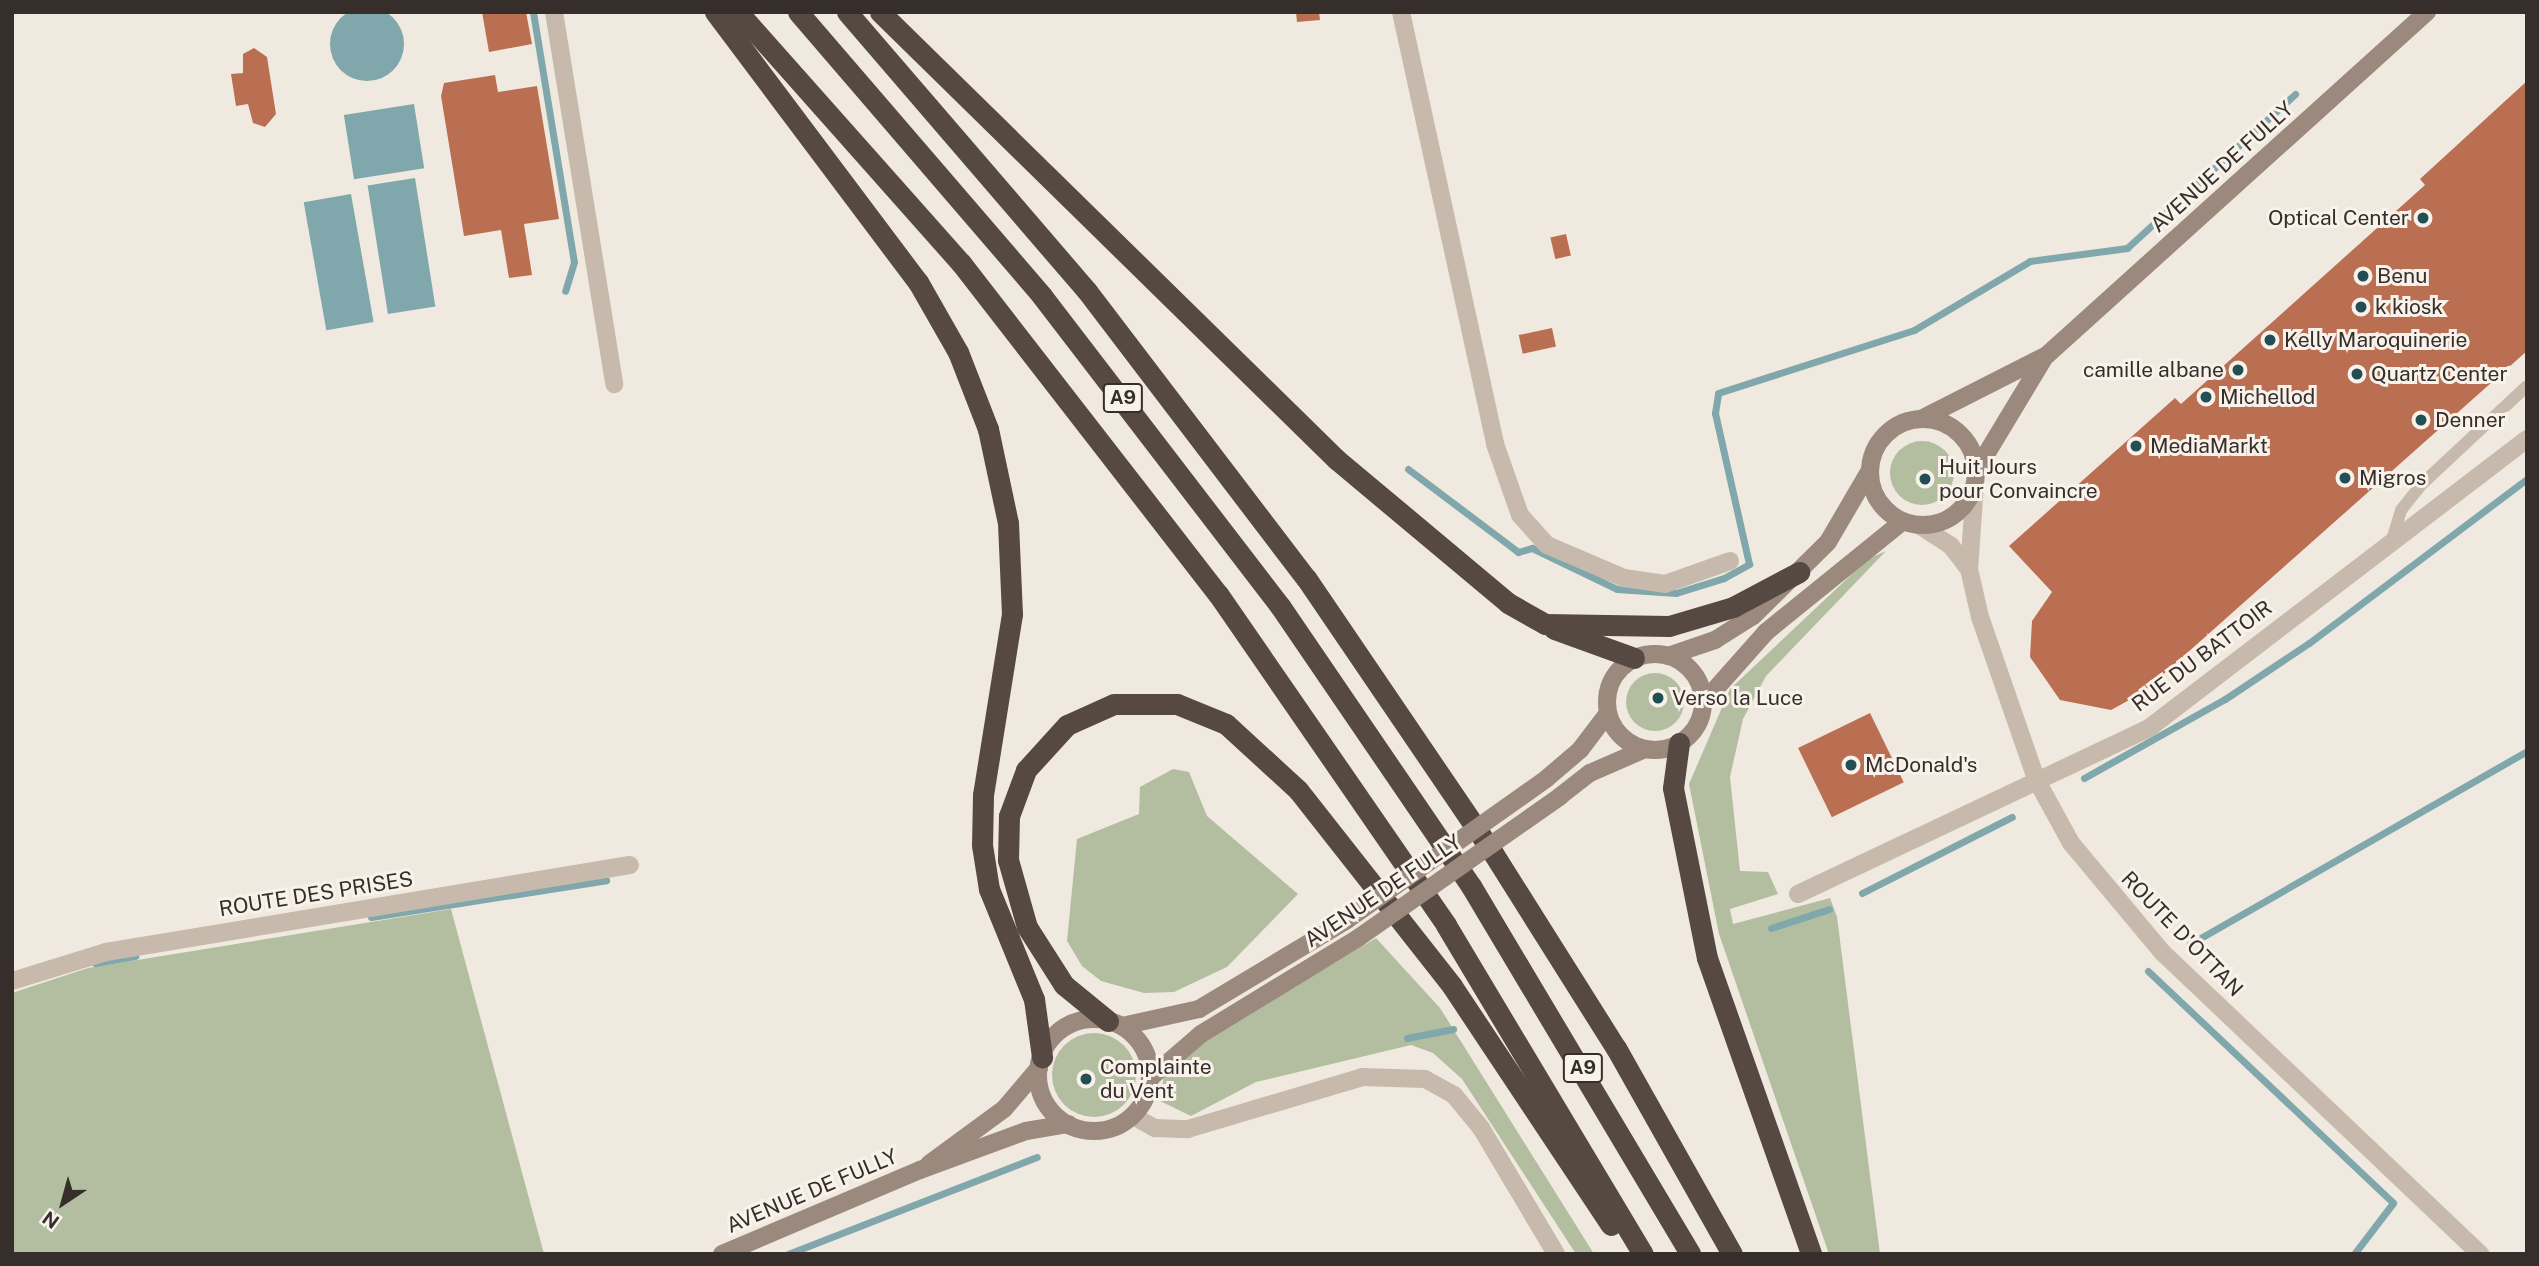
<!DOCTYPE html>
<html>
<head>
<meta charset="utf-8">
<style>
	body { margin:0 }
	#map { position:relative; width:2539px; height:1266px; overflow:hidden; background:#f0e9df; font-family:"Public Sans",sans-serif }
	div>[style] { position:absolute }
	.green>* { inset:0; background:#b3bea0 }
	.round { border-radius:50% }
	.water>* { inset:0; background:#80a7ab; transform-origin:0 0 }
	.stream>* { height:7px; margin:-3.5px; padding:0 3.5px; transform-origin:3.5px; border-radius:3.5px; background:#80a7ab }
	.building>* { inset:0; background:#ba6f53; transform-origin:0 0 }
	.service>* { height:12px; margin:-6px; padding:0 6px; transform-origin:6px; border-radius:6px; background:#c7b9ab }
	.minor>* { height:18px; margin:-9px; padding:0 9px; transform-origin:9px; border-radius:9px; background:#c7b9ab }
	.secondary>* { height:18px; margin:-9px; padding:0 9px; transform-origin:9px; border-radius:9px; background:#9b897d }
	.secondary>.ring { margin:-9px; padding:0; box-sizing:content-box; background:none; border:18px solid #9b897d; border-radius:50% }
	.motorway>* { height:21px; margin:-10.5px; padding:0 10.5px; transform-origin:10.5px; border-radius:10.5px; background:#564942 }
	.secondary-bridge>* { height:18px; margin:-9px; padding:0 9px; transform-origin:9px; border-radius:9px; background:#9b897d }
	.dots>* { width:19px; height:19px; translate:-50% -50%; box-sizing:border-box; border:4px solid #f8f2eb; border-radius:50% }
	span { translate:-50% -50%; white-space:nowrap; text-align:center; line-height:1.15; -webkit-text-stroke:6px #f8f2eb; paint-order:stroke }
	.shield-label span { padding:2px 5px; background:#f8f2eb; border:2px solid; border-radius:5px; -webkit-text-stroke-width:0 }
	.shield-label { font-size:19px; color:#362e2a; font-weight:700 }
	.street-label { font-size:21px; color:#362e2a }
	.poi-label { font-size:21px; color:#362e2a }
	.right { translate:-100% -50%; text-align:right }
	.left { translate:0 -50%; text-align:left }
	.frame { position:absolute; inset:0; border:14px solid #362e2a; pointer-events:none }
	.north { position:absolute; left:28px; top:1168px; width:70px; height:70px; -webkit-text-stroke:5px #f8f2eb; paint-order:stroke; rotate:216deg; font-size:19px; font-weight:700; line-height:28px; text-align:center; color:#362e2a }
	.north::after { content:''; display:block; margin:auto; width:24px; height:32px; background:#362e2a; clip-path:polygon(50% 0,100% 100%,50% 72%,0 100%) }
</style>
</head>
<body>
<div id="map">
	<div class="green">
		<div class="round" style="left:1890px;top:441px;width:64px;height:64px"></div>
		<div style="clip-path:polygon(1886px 551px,1766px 676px,1743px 719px,1730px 777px,1740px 871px,1768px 872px,1778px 894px,1730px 909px,1733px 924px,1830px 898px,1837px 917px,1880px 1254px,1829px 1254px,1719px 934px,1689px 784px,1730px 689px,1868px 559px)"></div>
		<div class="round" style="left:1626px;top:673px;width:58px;height:58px"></div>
		<div style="clip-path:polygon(1173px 769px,1189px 772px,1207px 816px,1298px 894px,1227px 967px,1174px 992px,1144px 993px,1101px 981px,1082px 966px,1067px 941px,1077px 839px,1139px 814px,1140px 787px)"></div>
		<div style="clip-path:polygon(451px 909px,544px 1254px,12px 1254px,12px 993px,88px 968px)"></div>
		<div style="clip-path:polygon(1376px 938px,1440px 1008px,1594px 1254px,1576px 1254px,1462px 1079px,1433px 1053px,1411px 1045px,1256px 1082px,1191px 1116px,1160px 1101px,1164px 1075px,1201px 1043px)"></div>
		<div class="round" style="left:1052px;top:1033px;width:84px;height:84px"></div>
	</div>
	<div class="water">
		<div class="round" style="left:330px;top:7px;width:74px;height:74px"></div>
		<div style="left:414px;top:104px;width:65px;height:71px;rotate:81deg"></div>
		<div style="left:415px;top:178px;width:130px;height:48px;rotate:81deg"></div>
		<div style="left:351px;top:194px;width:130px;height:48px;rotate:80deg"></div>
	</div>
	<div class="stream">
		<div style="left:533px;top:12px;width:253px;rotate:80.7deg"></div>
		<div style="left:574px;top:262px;width:30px;rotate:107deg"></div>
		<div style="left:1408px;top:469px;width:138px;rotate:37deg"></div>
		<div style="left:1518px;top:552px;width:15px;rotate:-16deg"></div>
		<div style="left:1532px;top:548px;width:94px;rotate:25.8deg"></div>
		<div style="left:1617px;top:589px;width:59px;rotate:3.9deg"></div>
		<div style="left:1676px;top:593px;width:50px;rotate:-17.4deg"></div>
		<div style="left:1724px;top:578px;width:29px;rotate:-29deg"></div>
		<div style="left:1749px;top:564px;width:155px;rotate:-102.7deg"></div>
		<div style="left:1715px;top:413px;width:20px;rotate:-81deg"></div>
		<div style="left:1718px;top:393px;width:206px;rotate:-17.8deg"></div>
		<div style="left:1914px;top:330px;width:135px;rotate:-30.7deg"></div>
		<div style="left:2030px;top:261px;width:98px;rotate:-7.6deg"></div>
		<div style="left:2127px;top:248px;width:228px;rotate:-42.5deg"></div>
		<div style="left:2084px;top:778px;width:162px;rotate:-29.3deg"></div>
		<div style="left:2225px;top:699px;width:101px;rotate:-33.7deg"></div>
		<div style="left:2309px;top:643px;width:273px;rotate:-37deg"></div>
		<div style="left:1862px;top:893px;width:168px;rotate:-26.9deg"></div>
		<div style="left:371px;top:917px;width:238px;rotate:-8.9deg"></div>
		<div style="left:1771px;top:928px;width:61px;rotate:-18.1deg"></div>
		<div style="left:2190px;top:944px;width:388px;rotate:-29.8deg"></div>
		<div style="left:95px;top:963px;width:41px;rotate:-9.9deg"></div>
		<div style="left:2148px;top:971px;width:337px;rotate:43.4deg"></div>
		<div style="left:2393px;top:1203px;width:64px;rotate:127.4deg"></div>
		<div style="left:1407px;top:1038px;width:47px;rotate:-11.1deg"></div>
		<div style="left:788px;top:1254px;width:267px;rotate:-21.3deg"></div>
	</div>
	<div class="building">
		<div style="clip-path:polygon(482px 12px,526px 12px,532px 44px,489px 52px)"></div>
		<div style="clip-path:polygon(1296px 12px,1319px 12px,1320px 20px,1297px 22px)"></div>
		<div style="clip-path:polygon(254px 48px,267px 57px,276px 114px,265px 127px,253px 123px,248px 104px,236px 106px,231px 74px,243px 73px,243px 54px)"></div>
		<div style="clip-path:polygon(495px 75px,498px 92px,537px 86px,559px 219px,524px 224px,532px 275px,509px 278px,501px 230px,464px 236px,441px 96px,444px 83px)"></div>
		<div style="clip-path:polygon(2527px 81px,2527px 351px,2142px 693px,2111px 710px,2060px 700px,2030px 657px,2032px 621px,2052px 592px,2009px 546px,2175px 398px,2181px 404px,2425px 185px,2420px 179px)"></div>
		<div style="left:1566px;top:234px;width:22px;height:16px;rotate:77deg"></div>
		<div style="left:1552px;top:328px;width:19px;height:34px;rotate:78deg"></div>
		<div style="left:1870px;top:713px;width:77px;height:80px;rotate:64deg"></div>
	</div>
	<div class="service">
		<div style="left:2392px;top:540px;width:31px;rotate:-73deg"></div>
		<div style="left:2401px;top:510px;width:35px;rotate:-51deg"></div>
		<div style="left:2423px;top:483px;width:142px;rotate:-43deg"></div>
	</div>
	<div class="minor">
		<div style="left:554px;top:12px;width:377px;rotate:80.8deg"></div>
		<div style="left:1401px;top:12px;width:442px;rotate:77.7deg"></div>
		<div style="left:1495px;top:444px;width:75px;rotate:70.6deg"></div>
		<div style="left:1520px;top:515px;width:40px;rotate:48deg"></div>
		<div style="left:1547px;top:545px;width:84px;rotate:23.2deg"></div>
		<div style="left:1624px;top:578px;width:41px;rotate:8.3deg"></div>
		<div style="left:1665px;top:584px;width:69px;rotate:-19.5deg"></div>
		<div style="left:1975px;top:484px;width:85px;rotate:94deg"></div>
		<div style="left:1969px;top:569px;width:49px;rotate:77.1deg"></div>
		<div style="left:1980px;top:617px;width:171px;rotate:70.9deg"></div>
		<div style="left:2036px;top:779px;width:73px;rotate:61.3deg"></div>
		<div style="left:2071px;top:843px;width:142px;rotate:50.1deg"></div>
		<div style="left:2162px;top:952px;width:439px;rotate:43.5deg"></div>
		<div style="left:1919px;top:525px;width:38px;rotate:33deg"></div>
		<div style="left:1951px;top:546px;width:29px;rotate:52deg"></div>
		<div style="left:1798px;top:894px;width:388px;rotate:-25.3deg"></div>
		<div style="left:2149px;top:728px;width:476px;rotate:-37.4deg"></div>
		<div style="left:12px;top:981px;width:98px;rotate:-17.1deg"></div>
		<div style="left:106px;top:952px;width:531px;rotate:-9.43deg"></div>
		<div style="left:1133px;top:1116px;width:25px;rotate:29deg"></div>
		<div style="left:1155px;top:1128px;width:33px;rotate:2deg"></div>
		<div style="left:1188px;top:1129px;width:182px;rotate:-16.6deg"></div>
		<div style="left:1362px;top:1077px;width:63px;rotate:1.8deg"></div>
		<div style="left:1425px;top:1079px;width:33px;rotate:29deg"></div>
		<div style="left:1454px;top:1095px;width:43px;rotate:50.7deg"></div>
		<div style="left:1481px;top:1128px;width:147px;rotate:59.2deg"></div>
	</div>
	<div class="secondary">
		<div style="left:1921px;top:419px;width:141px;rotate:-26.9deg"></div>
		<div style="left:2047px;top:355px;width:512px;rotate:-42.07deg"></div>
		<div class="ring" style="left:1870px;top:419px;width:88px;height:88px"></div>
		<div style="left:1976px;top:471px;width:130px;rotate:-58.9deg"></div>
		<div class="ring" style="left:1607px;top:654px;width:78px;height:78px"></div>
		<div style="left:1668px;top:656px;width:50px;rotate:-18.8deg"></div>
		<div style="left:1715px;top:640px;width:45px;rotate:-32.3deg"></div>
		<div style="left:1753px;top:616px;width:105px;rotate:-44.6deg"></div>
		<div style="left:1828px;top:542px;width:83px;rotate:-59.7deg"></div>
		<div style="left:1703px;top:703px;width:95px;rotate:-48.4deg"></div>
		<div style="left:1766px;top:632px;width:176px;rotate:-39deg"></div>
		<div style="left:1546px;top:779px;width:45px;rotate:-40.5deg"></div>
		<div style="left:1580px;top:750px;width:46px;rotate:-52.9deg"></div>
		<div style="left:1559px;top:797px;width:39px;rotate:-38deg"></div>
		<div style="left:1590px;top:773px;width:60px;rotate:-23.6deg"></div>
		<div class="ring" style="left:1038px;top:1019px;width:94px;height:94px"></div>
		<div style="left:1122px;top:1026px;width:79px;rotate:-12.4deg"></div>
		<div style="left:1199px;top:1009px;width:173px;rotate:-31deg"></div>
		<div style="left:1150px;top:1078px;width:67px;rotate:-40.8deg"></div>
		<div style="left:1201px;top:1034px;width:184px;rotate:-31.4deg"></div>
		<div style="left:929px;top:1164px;width:93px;rotate:-36.3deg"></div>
		<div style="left:1004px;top:1109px;width:54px;rotate:-49.5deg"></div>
		<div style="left:722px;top:1254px;width:215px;rotate:-23deg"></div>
		<div style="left:920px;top:1170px;width:113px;rotate:-20.2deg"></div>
		<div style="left:1026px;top:1131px;width:43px;rotate:-9.5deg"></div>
	</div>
	<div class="motorway">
		<div style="left:715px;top:12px;width:338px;rotate:53.1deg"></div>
		<div style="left:918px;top:282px;width:81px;rotate:60.3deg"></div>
		<div style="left:958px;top:352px;width:83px;rotate:68.7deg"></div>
		<div style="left:988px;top:429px;width:96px;rotate:78deg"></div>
		<div style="left:1008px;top:523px;width:91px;rotate:87.5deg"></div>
		<div style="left:1012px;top:614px;width:183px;rotate:99.1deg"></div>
		<div style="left:983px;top:795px;width:50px;rotate:91.1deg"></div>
		<div style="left:982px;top:845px;width:45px;rotate:81deg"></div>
		<div style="left:989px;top:889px;width:119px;rotate:67.8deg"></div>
		<div style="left:1034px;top:999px;width:59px;rotate:82.1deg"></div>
		<div style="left:738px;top:12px;width:336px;rotate:48.4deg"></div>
		<div style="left:961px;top:263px;width:419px;rotate:52.2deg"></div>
		<div style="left:1218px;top:594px;width:402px;rotate:55.4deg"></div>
		<div style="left:1446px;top:925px;width:383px;rotate:59.1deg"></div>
		<div style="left:798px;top:12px;width:374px;rotate:49.3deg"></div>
		<div style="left:1042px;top:296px;width:391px;rotate:52.5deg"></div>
		<div style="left:1280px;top:606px;width:339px;rotate:55.7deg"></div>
		<div style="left:1471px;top:886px;width:428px;rotate:59.2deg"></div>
		<div style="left:847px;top:12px;width:368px;rotate:49.3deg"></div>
		<div style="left:1087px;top:291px;width:361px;rotate:52.7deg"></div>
		<div style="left:1306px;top:578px;width:333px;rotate:55.8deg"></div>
		<div style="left:1493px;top:853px;width:231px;rotate:57.8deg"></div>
		<div style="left:1616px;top:1048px;width:236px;rotate:60.6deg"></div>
		<div style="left:880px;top:12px;width:639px;rotate:44.43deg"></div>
		<div style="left:1336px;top:459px;width:224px;rotate:39.9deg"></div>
		<div style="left:1508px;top:603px;width:43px;rotate:29.6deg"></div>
		<div style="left:1545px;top:624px;width:124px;rotate:0.9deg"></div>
		<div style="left:1669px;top:626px;width:67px;rotate:-16.5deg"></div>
		<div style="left:1733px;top:607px;width:75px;rotate:-27.9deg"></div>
		<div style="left:1554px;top:629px;width:85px;rotate:19.9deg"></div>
		<div style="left:1679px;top:743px;width:45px;rotate:97.6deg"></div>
		<div style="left:1673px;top:788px;width:173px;rotate:78.7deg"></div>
		<div style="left:1707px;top:958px;width:314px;rotate:70.6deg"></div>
		<div style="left:1108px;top:1021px;width:57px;rotate:-140.7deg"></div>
		<div style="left:1064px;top:985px;width:69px;rotate:-122.5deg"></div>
		<div style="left:1027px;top:927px;width:70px;rotate:-105.8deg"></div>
		<div style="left:1008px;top:860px;width:44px;rotate:-88.7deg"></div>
		<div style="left:1009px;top:816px;width:49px;rotate:-69.7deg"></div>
		<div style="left:1026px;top:770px;width:61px;rotate:-47.7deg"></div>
		<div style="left:1067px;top:725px;width:51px;rotate:-24.1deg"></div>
		<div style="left:1114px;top:704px;width:63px"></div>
		<div style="left:1177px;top:704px;width:53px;rotate:22.2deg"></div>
		<div style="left:1226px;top:724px;width:98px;rotate:42.5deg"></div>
		<div style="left:1298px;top:790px;width:249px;rotate:51.8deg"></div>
		<div style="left:1452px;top:986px;width:287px;rotate:56.4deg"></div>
	</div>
	<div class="secondary-bridge">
		<div style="left:1347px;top:920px;width:244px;rotate:-35.3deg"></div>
		<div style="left:1358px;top:938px;width:246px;rotate:-35deg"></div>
	</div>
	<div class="dots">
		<div style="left:2423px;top:218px;background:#234f54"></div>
		<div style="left:2363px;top:276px;background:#234f54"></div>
		<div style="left:2361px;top:307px;background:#234f54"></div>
		<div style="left:2270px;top:340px;background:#234f54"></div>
		<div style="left:2238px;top:370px;background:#234f54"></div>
		<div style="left:2357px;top:374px;background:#234f54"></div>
		<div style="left:2206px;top:397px;background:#234f54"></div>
		<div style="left:2421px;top:420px;background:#234f54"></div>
		<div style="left:2136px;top:446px;background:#234f54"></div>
		<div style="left:2345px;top:478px;background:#234f54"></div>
		<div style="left:1925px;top:479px;background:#234f54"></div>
		<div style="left:1658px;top:698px;background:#234f54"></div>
		<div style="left:1851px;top:765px;background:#234f54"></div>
		<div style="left:1086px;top:1079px;background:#234f54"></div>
	</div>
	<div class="shield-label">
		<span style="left:1123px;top:398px">A9</span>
		<span style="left:1583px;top:1068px">A9</span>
	</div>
	<div class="street-label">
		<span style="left:2222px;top:167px;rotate:-42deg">AVENUE DE FULLY</span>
		<span style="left:2202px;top:656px;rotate:-37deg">RUE DU BATTOIR</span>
		<span style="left:1383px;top:891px;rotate:-34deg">AVENUE DE FULLY</span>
		<span style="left:316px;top:894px;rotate:-9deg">ROUTE DES PRISES</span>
		<span style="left:2182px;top:934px;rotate:46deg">ROUTE D'OTTAN</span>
		<span style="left:812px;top:1191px;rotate:-23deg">AVENUE DE FULLY</span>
	</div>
	<div class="poi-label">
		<span class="right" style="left:2409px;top:218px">Optical Center</span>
		<span class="left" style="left:2377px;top:276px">Benu</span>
		<span class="left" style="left:2375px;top:307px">k kiosk</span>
		<span class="left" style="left:2284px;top:340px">Kelly Maroquinerie</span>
		<span class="right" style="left:2224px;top:370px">camille albane</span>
		<span class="left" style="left:2371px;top:374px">Quartz Center</span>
		<span class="left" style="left:2220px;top:397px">Michellod</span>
		<span class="left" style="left:2435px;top:420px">Denner</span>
		<span class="left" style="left:2150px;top:446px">MediaMarkt</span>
		<span class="left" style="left:1939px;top:479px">Huit Jours<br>pour Convaincre</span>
		<span class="left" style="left:2359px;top:478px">Migros</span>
		<span class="left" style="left:1672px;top:698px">Verso la Luce</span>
		<span class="left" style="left:1865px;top:765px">McDonald's</span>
		<span class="left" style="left:1100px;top:1079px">Complainte<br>du Vent</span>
	</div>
	<div class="frame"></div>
	<div class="north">N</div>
</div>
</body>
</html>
